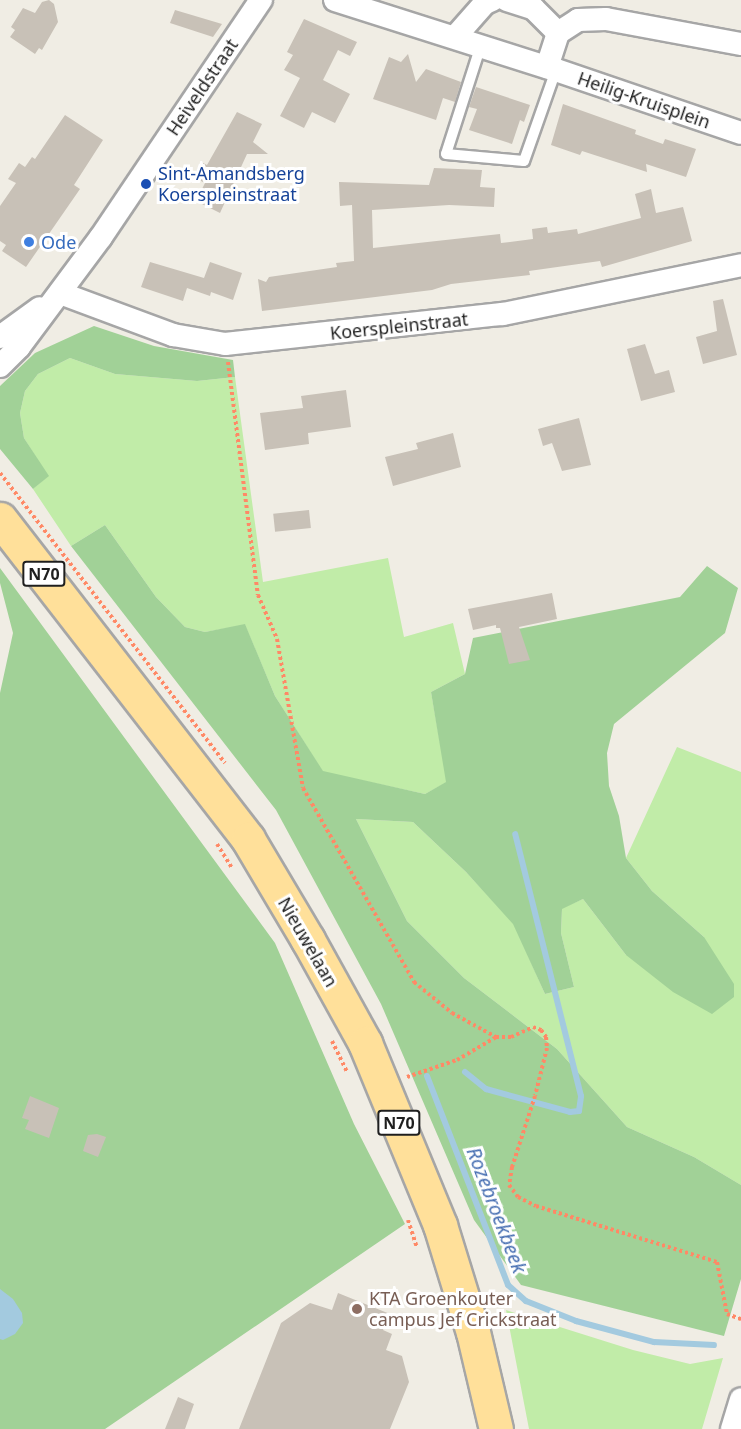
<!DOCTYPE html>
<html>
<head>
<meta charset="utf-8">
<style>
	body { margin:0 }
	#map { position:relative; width:741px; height:1429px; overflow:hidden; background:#f0ede4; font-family:"Noto Sans",sans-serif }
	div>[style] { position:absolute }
	.grass>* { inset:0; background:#c1eca8 }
	.forest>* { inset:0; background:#a1d197 }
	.water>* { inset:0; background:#a3cadf }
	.stream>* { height:6px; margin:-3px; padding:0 3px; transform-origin:3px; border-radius:3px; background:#a3cadf }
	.building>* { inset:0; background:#c8c1b7; transform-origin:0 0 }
	.path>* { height:4px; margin-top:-2px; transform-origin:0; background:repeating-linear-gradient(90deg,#ff8966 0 3px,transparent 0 6px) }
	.roads { filter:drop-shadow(2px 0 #a6a6a6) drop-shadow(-2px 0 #a6a6a6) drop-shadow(0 2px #a6a6a6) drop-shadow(0 -2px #a6a6a6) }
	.service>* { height:10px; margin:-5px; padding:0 5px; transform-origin:5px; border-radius:5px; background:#fff }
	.minor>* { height:22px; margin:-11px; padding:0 11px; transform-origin:11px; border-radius:11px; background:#fff }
	.primary>* { height:33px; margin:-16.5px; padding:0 16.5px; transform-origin:16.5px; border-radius:16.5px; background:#ffe09a }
	.dots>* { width:16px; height:16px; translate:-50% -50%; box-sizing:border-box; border:3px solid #fff; border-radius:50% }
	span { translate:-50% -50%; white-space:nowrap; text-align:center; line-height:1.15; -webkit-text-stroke:6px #fff; paint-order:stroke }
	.shield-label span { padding:2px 4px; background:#fff; border:2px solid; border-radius:4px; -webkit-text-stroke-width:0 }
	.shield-label { font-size:16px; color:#1f1f1f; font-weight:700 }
	.street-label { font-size:18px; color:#1f1f1f }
	.transit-label { font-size:18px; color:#164399 }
	.left { translate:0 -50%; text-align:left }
	.shop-label { font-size:18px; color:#366cbe }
	.education-label { font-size:18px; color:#785e54 }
	.water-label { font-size:20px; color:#476fb2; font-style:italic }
</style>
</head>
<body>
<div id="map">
	<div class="grass">
		<div style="clip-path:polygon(70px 358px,115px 374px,197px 381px,235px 377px,263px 582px,388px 558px,404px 637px,453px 623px,465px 674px,431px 692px,447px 782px,425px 794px,323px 772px,275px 696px,245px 625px,205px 632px,185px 627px,156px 597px,105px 525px,71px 546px,33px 489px,48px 476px,24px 438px,20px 413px,25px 391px,38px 374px)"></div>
		<div style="clip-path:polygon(677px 747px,741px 772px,741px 1185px,694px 1157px,627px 1127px,557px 1049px,464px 978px,407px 921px,356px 819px,413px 822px,466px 872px,514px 924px,545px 994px,574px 987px,561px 933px,562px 908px,583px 899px,626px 955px,704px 937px,652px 891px,626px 858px)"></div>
		<div style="clip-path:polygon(506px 1310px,633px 1350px,690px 1364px,723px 1358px,702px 1429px,529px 1429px)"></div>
	</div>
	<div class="forest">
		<div style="clip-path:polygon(94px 326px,154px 346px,233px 360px,235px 377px,197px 381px,115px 374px,70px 358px,38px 374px,25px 391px,20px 413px,24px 438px,49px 476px,33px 489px,0 449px,0 386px,35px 353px)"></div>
		<div style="clip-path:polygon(105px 525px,156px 597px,185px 627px,205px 632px,245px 624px,275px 696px,323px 771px,425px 794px,446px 782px,431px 692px,465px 674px,473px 638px,680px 597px,707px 566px,738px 588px,725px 633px,614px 724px,607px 753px,609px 786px,619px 816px,626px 858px,652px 891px,704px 937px,734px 984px,734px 997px,712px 1014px,673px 992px,626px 955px,583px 899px,562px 909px,561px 933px,574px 987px,545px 994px,513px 924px,466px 872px,413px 822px,356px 819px,407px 921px,464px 978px,557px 1049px,627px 1127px,694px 1157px,741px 1185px,741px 1279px,724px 1336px,521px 1285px,474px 1220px,381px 1004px,276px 810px,71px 546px)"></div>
		<div style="clip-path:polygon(0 568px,275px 943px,354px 1124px,405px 1224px,105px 1429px,0 1429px,0 693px,13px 633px,0 583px)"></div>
	</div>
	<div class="water">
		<div style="clip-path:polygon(0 1289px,13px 1299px,22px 1313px,23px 1323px,15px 1334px,3px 1340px,0 1339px)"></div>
	</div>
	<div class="stream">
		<div style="left:465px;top:1072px;width:27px;rotate:39deg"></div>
		<div style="left:486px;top:1089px;width:87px;rotate:15.3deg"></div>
		<div style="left:570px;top:1112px;width:9px;rotate:-6deg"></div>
		<div style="left:579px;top:1111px;width:15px;rotate:-82deg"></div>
		<div style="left:581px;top:1096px;width:270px;rotate:-104.1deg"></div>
		<div style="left:427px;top:1076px;width:224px;rotate:68.8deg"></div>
		<div style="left:508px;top:1285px;width:24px;rotate:42deg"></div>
		<div style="left:526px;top:1301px;width:54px;rotate:21.8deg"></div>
		<div style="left:576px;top:1321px;width:81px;rotate:15.1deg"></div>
		<div style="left:654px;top:1342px;width:60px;rotate:2.9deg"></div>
	</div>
	<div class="building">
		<div style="clip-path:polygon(49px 0,54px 4px,58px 22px,42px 50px,39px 48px,35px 54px,10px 37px,15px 30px,11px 27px,23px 8px,35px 13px,42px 2px)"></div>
		<div style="clip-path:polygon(175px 10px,222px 24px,213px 37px,170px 23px)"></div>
		<div style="clip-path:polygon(304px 19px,357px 42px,350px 56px,338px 50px,323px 80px,350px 94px,335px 123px,312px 112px,304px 128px,280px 116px,300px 78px,284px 70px,293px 55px,287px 52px)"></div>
		<div style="clip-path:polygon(408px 54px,416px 82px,426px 69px,461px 82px,455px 102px,443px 98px,436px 120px,373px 99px,389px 57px,401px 62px)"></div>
		<div style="clip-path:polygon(476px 87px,530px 105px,524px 122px,520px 120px,512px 144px,469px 130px,477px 109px,469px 107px)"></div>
		<div style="clip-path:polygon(563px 104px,636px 130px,635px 134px,663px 144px,665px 139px,696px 149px,686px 177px,646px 164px,647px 172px,582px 151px,580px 155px,551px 145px)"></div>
		<div style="clip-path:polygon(237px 112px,262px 124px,253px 142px,268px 154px,247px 154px,220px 213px,196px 201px,205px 183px,193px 177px,201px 162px,207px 165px)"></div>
		<div style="clip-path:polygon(65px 115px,103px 140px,74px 185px,80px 189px,26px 267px,2px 251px,6px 245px,0 241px,0 206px,16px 183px,8px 179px,19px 163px,25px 167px,32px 157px,35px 159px)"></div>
		<div style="clip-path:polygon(434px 168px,482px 170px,480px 187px,495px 188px,494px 207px,449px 205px,372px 210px,373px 248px,500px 234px,501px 243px,533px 239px,532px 229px,547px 227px,548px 233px,577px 229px,578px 234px,641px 218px,635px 194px,651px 189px,656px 213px,683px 207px,692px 241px,602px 267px,600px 261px,529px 271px,530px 275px,451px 284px,432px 290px,262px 311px,258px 279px,266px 282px,269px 277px,337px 267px,336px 263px,354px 261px,352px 205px,340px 206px,339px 182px,429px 185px)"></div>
		<div style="clip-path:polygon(150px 262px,204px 278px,210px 262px,242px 273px,233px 300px,211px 292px,210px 296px,187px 288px,183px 301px,141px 287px)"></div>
		<div style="clip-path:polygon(723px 299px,737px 355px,703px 364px,696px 337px,717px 331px,713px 301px)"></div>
		<div style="clip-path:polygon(645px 344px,655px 374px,669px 370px,675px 392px,641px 401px,627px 349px)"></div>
		<div style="clip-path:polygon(346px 390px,351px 427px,308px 433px,309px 444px,265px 450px,260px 413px,303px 408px,301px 396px)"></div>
		<div style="clip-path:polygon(579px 418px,591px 465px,562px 471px,552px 443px,543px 446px,538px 429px)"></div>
		<div style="clip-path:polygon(453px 433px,461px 467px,393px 486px,385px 457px,418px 449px,416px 443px)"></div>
		<div style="left:309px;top:510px;width:18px;height:36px;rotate:84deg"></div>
		<div style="clip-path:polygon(552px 593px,557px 619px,519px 627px,530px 660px,509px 664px,500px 628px,496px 628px,496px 625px,473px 630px,468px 609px)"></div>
		<div style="clip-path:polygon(30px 1096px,59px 1108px,49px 1138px,25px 1129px,29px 1120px,22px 1118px)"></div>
		<div style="clip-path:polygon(97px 1134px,106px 1137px,98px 1157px,83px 1151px,88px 1135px)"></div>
		<div style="clip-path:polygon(338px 1293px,390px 1314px,383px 1330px,392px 1334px,386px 1350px,402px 1356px,409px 1382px,390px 1429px,239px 1429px,281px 1323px,310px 1303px,332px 1310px)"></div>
		<div style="clip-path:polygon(178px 1397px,194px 1404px,185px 1429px,165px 1429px)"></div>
	</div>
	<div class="path">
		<div style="left:228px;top:362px;width:235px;rotate:82.7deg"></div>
		<div style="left:258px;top:595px;width:48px;rotate:66.6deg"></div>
		<div style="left:277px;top:639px;width:151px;rotate:80.1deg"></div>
		<div style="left:303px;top:788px;width:224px;rotate:60.2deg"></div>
		<div style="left:414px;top:982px;width:49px;rotate:39.2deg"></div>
		<div style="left:452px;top:1013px;width:50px;rotate:28.6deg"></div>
		<div style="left:496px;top:1037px;width:15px"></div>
		<div style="left:511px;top:1037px;width:24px;rotate:-24deg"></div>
		<div style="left:533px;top:1027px;width:9px;rotate:21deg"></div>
		<div style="left:541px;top:1030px;width:9px;rotate:54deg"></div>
		<div style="left:546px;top:1037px;width:11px;rotate:85deg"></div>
		<div style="left:547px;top:1048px;width:49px;rotate:104deg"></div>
		<div style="left:535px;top:1096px;width:75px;rotate:107.9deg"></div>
		<div style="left:512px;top:1167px;width:18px;rotate:99deg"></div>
		<div style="left:509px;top:1185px;width:15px;rotate:53deg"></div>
		<div style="left:518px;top:1197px;width:20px;rotate:27deg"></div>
		<div style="left:536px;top:1206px;width:189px;rotate:17.2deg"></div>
		<div style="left:717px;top:1262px;width:53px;rotate:79.1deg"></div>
		<div style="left:727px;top:1314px;width:15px;rotate:20deg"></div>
		<div style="left:0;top:473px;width:367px;rotate:52.2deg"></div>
		<div style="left:217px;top:844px;width:28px;rotate:58deg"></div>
		<div style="left:332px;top:1041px;width:34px;rotate:64deg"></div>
		<div style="left:407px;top:1077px;width:53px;rotate:-18.8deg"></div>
		<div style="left:457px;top:1060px;width:45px;rotate:-30.5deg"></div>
		<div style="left:408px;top:1220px;width:28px;rotate:72deg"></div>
	</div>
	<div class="roads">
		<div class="service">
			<div style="left:481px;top:45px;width:114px;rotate:107.8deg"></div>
			<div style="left:446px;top:154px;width:78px;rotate:5.1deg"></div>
			<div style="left:524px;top:161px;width:96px;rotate:-70.6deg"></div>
		</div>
		<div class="minor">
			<div style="left:335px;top:0;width:232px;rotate:17.6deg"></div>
			<div style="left:556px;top:70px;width:195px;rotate:18.8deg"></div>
			<div style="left:507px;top:0;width:28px;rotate:18deg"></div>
			<div style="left:534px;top:9px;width:34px;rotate:45deg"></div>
			<div style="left:455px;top:37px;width:45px;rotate:-48.6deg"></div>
			<div style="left:485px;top:3px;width:8px;rotate:-23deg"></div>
			<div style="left:547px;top:67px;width:36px;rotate:-72deg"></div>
			<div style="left:558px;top:33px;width:24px;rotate:-33deg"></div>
			<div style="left:578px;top:20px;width:28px;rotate:-2deg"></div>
			<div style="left:606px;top:19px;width:137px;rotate:10.5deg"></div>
			<div style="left:60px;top:293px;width:121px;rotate:20.4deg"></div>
			<div style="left:173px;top:335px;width:53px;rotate:9.8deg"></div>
			<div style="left:225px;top:344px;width:280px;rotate:-6.2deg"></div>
			<div style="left:503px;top:314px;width:243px;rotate:-11.6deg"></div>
			<div style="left:0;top:337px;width:49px;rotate:-35.9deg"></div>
			<div style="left:0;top:366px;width:27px;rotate:-45deg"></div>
			<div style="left:19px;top:347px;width:137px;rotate:-53.3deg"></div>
			<div style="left:101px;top:237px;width:286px;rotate:-56deg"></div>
			<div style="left:732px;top:1429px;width:31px;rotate:-73deg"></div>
		</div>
		<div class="primary">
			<div style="left:0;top:519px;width:405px;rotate:52.2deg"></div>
			<div style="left:248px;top:839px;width:117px;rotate:59.3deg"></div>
			<div style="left:308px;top:940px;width:118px;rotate:61deg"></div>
			<div style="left:365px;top:1043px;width:197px;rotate:67.6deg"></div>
			<div style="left:440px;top:1225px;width:112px;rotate:72.9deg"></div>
			<div style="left:473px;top:1332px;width:100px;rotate:76.7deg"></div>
		</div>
	</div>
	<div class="dots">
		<div style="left:146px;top:184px;background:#1a4fb4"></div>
		<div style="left:29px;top:242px;background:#3f7fe0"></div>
		<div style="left:357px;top:1309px;background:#8d6e63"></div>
	</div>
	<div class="shield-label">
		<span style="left:44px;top:574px">N70</span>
		<span style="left:399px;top:1123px">N70</span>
	</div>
	<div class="street-label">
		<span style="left:202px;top:87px;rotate:-56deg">Heiveldstraat</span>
		<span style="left:644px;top:100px;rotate:19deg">Heilig-Kruisplein</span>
		<span style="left:399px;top:326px;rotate:-6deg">Koerspleinstraat</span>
		<span style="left:308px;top:942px;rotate:60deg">Nieuwelaan</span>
	</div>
	<div class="transit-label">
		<span class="left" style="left:158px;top:184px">Sint-Amandsberg<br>Koerspleinstraat</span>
	</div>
	<div class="shop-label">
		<span class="left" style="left:41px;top:242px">Ode</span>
	</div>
	<div class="education-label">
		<span class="left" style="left:369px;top:1309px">KTA Groenkouter<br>campus Jef Crickstraat</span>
	</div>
	<div class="water-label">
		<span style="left:497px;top:1210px;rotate:69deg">Rozebroekbeek</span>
	</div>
</div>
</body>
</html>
